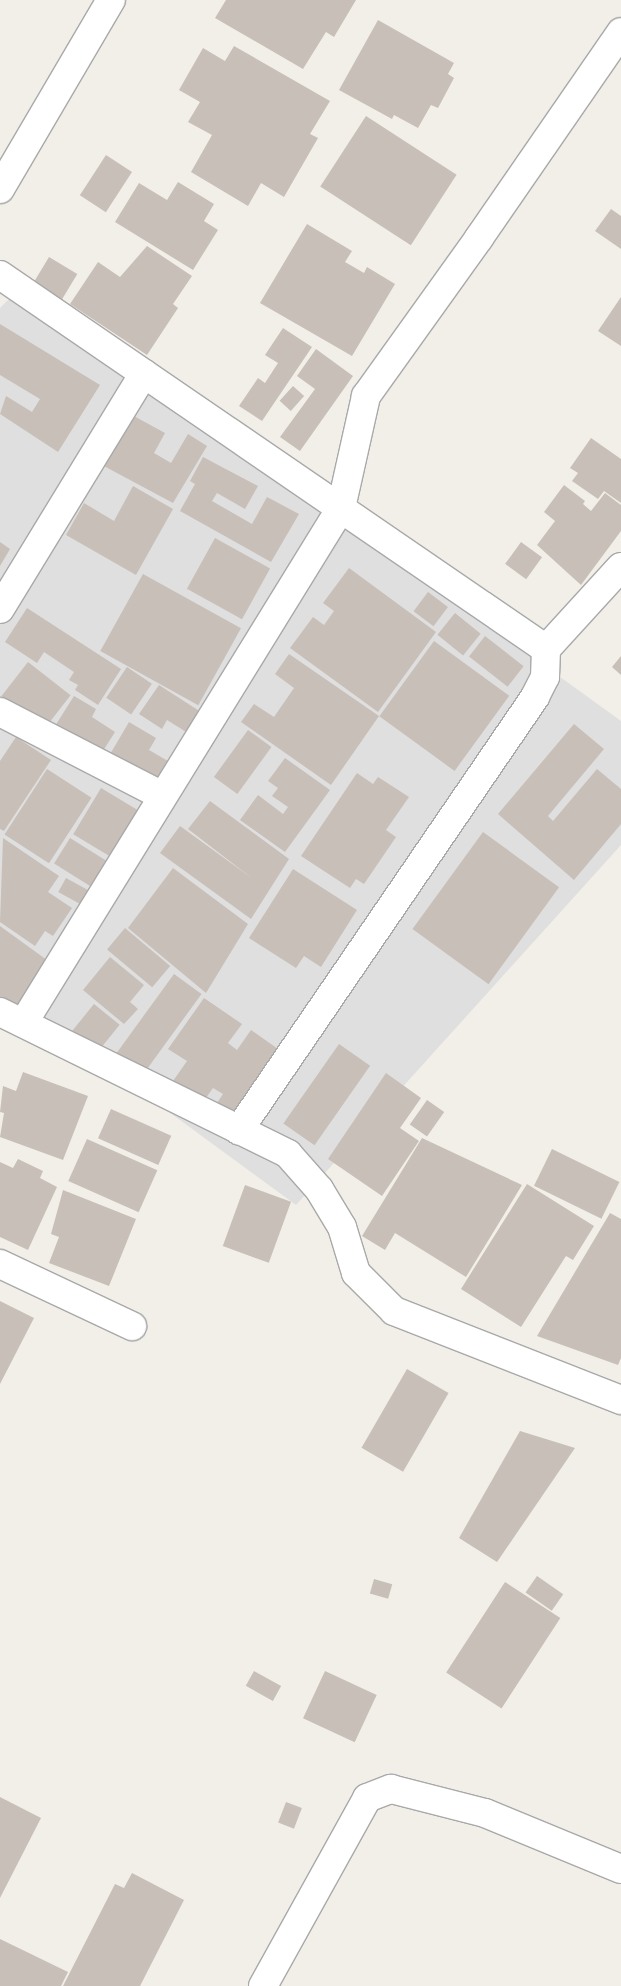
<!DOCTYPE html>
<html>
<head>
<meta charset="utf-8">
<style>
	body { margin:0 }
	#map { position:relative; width:621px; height:1986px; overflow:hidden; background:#f2efe9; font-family:"PT Sans Narrow",sans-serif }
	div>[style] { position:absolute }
	.residential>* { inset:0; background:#e0dfdf }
	.building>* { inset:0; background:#c7bfb8; transform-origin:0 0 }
	.roads { filter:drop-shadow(1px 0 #a9a9a9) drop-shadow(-1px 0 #a9a9a9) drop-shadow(0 1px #a9a9a9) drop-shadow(0 -1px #a9a9a9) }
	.minor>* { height:28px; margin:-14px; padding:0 14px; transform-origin:14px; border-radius:14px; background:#fff }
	span { translate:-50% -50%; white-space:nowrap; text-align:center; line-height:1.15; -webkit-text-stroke:5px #fff; paint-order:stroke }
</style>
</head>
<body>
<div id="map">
	<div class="residential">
		<div style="clip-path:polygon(21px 287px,621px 721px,621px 845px,296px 1205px,0 988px,0 308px)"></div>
	</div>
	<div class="building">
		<div style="clip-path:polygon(226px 0,356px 0,334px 37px,326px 32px,303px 69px,215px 18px)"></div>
		<div style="clip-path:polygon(378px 20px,454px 63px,448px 74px,454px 78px,438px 108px,431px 105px,418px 128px,394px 115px,392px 119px,339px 90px)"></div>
		<div style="clip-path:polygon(234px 46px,330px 101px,310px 134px,318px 138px,284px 197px,261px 183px,248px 206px,191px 172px,212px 135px,188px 122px,200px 102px,179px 90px,203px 48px,225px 61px)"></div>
		<div style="left:366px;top:116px;width:108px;height:84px;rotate:33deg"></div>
		<div style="left:106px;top:155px;width:31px;height:48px;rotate:33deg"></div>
		<div style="clip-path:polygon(178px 182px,214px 204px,204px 221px,218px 230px,193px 270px,115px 222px,139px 183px,167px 200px)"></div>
		<div style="clip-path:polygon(611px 209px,621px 216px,621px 249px,595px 231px)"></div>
		<div style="clip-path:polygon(307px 224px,352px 251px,345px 262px,364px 273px,367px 267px,395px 284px,352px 356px,260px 303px)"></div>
		<div style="clip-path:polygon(147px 246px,192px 276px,173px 304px,178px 308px,147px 355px,70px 304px,98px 262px,120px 277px)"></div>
		<div style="left:49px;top:257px;width:33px;height:31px;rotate:31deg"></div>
		<div style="clip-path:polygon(621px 297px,621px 346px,598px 331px)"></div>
		<div style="clip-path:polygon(0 324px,100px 385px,58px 452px,0 414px,6px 396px,32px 412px,40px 399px,0 375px)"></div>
		<div style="clip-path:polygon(283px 328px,312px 347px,262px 421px,239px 406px,258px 378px,265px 383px,278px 363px,265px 355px)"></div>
		<div style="clip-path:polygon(316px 349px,353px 376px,300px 451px,280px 437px,315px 389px,297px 376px)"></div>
		<div style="left:293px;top:386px;width:15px;height:20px;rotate:42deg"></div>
		<div style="clip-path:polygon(132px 415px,165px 433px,148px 464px,154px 453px,171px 463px,188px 434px,207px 446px,173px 503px,102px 465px)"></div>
		<div style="clip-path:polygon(591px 438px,621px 459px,621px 503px,604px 491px,598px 499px,572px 481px,578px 473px,570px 468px)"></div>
		<div style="clip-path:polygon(203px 457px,258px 486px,245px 509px,217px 493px,212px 501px,252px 524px,267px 497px,299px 514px,271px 562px,180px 511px,195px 484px,190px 481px)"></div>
		<div style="clip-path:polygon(564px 485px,585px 501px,583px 504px,591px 511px,605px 493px,621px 505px,621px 531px,581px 585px,537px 545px,555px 521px,544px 512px)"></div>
		<div style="clip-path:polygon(133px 486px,173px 509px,136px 575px,66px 535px,84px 503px,114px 521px)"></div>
		<div style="left:215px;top:538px;width:63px;height:58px;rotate:29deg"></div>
		<div style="clip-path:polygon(0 542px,10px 549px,0 566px)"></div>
		<div style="left:521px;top:542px;width:26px;height:27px;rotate:36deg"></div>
		<div style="clip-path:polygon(349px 568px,436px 632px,378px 712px,290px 648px,313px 617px,324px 625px,334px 611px,323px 603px)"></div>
		<div style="left:143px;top:574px;width:112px;height:88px;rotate:29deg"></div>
		<div style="left:428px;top:592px;width:25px;height:24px;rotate:37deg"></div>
		<div style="clip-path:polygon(27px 608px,121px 669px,98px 705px,75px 690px,78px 685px,69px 680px,74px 672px,44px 652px,37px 663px,5px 642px)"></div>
		<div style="left:455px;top:613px;width:33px;height:28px;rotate:39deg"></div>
		<div style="left:485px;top:636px;width:49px;height:26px;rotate:38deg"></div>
		<div style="left:434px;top:641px;width:93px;height:93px;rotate:36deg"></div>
		<div style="clip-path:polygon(289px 654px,379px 716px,331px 785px,241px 722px,254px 704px,274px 717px,294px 688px,275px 674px)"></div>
		<div style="clip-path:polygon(621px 656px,621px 675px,612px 667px)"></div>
		<div style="left:28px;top:662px;width:54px;height:43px;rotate:38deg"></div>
		<div style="left:127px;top:667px;width:30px;height:37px;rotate:34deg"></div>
		<div style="clip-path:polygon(159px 685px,204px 714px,191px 735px,167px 720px,162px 729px,139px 714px)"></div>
		<div style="clip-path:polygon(74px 696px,96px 709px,92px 717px,115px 732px,101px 754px,55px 726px)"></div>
		<div style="clip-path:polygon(129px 722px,156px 738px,149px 750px,173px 764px,160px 786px,109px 756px)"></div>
		<div style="clip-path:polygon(574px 724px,604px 749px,548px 816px,553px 821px,597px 769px,621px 789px,621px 824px,574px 880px,498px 814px)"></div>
		<div style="left:248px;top:730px;width:29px;height:58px;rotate:36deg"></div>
		<div style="clip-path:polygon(16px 737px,51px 760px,4px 831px,0 829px,0 761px)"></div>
		<div style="clip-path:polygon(285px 758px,330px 790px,285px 852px,240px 820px,258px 795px,283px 814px,288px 807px,272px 796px,278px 788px,268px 781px)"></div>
		<div style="left:47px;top:769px;width:53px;height:78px;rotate:33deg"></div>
		<div style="clip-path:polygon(357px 773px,373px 784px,378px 777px,409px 797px,386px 830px,396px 837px,364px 884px,356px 879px,350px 888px,301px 856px)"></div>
		<div style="left:101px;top:788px;width:50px;height:54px;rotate:31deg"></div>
		<div style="clip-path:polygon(210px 801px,289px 859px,251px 919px,160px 853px,180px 826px,253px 879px,188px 829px)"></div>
		<div style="left:483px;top:832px;width:94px;height:120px;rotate:36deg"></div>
		<div style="clip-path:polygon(3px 838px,59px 876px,48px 892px,72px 908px,53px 936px,45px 931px,35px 946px,0 922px)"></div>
		<div style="left:70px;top:838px;width:49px;height:30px;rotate:32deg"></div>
		<div style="clip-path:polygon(173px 868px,248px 924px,206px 993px,128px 928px)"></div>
		<div style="clip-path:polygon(293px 869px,357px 910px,321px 967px,304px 956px,296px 968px,249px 938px)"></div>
		<div style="left:66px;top:878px;width:26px;height:16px;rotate:29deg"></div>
		<div style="clip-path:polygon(0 926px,51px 963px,12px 1017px,0 1008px)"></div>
		<div style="left:125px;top:928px;width:59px;height:28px;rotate:40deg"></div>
		<div style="clip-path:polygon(110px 957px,144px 985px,130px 1002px,138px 1009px,124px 1024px,83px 990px)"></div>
		<div style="left:174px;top:974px;width:34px;height:100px;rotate:36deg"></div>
		<div style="clip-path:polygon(204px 998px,242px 1024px,228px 1043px,237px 1050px,251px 1030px,278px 1049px,228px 1120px,213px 1109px,223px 1094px,213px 1088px,203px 1102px,173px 1081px,187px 1061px,168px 1049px)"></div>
		<div style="left:94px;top:1004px;width:33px;height:36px;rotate:39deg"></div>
		<div style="left:339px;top:1044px;width:38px;height:97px;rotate:35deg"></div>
		<div style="clip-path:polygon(23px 1072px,88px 1096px,63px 1160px,0 1137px,4px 1113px,0 1112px,3px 1086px,16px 1091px)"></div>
		<div style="clip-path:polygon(386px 1073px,421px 1098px,400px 1128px,419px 1141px,382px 1196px,328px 1159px)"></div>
		<div style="left:427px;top:1100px;width:21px;height:30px;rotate:35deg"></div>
		<div style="left:111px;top:1109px;width:66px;height:32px;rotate:24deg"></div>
		<div style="clip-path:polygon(422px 1138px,522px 1185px,466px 1277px,395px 1233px,385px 1250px,362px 1236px)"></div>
		<div style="left:87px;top:1139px;width:77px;height:46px;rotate:24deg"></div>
		<div style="left:552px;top:1149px;width:75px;height:41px;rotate:26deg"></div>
		<div style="clip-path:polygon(18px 1159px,43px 1171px,40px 1178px,57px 1187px,28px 1250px,0 1237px,0 1162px,13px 1168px)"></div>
		<div style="clip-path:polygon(527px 1184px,594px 1226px,573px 1260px,566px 1256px,521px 1327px,461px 1289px)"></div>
		<div style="left:245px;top:1185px;width:49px;height:65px;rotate:20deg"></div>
		<div style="clip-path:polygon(63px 1190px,136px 1219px,109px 1286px,49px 1263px,59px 1237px,51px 1234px)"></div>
		<div style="clip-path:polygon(610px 1213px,621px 1219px,621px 1358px,618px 1365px,537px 1336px)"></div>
		<div style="clip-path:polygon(0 1301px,34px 1318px,0 1384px)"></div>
		<div style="left:407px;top:1369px;width:48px;height:91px;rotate:30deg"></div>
		<div style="clip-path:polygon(520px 1431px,575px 1448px,497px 1562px,459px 1538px)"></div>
		<div style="left:537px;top:1576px;width:32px;height:20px;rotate:35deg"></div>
		<div style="left:374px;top:1579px;width:19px;height:15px;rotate:16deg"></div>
		<div style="left:505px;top:1582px;width:66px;height:108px;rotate:33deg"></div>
		<div style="left:254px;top:1671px;width:31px;height:17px;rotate:29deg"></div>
		<div style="left:325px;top:1671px;width:57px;height:52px;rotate:25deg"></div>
		<div style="clip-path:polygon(0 1797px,41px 1818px,0 1898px)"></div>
		<div style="left:286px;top:1802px;width:17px;height:22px;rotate:21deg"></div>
		<div style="clip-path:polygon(132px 1873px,184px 1900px,140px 1986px,63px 1986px,115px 1884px,124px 1888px)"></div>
		<div style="clip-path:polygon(0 1939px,68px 1972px,61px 1986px,0 1986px)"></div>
	</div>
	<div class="roads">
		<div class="minor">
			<div style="left:0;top:189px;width:219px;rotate:-59.6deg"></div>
			<div style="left:0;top:275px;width:662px;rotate:34.41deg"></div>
			<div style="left:546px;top:649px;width:28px;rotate:92deg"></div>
			<div style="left:545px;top:677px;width:22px;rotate:117deg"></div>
			<div style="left:535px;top:697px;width:525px;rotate:124.36deg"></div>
			<div style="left:0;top:609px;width:276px;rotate:-58.6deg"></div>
			<div style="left:546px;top:649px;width:111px;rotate:-47.6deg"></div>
			<div style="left:0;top:712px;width:183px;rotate:27.3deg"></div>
			<div style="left:0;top:1012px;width:321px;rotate:26.2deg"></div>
			<div style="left:288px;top:1154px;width:47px;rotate:48.5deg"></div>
			<div style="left:319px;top:1189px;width:44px;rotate:58.8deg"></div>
			<div style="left:342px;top:1227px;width:48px;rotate:73.1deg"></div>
			<div style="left:356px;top:1273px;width:54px;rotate:45deg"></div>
			<div style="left:394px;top:1311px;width:244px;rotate:21.4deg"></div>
			<div style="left:24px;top:1022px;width:604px;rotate:-58.34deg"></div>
			<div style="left:341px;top:508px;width:115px;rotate:-77.4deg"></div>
			<div style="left:366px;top:396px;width:194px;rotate:-54.4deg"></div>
			<div style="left:479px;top:238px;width:250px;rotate:-55.4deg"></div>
			<div style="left:0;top:1264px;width:146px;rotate:25.2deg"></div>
			<div style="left:263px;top:1986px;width:215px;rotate:-61deg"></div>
			<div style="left:367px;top:1798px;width:26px;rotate:-21deg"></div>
			<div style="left:391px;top:1789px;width:97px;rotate:14.3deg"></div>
			<div style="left:485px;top:1813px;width:147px;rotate:22.4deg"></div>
		</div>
	</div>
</div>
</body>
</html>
